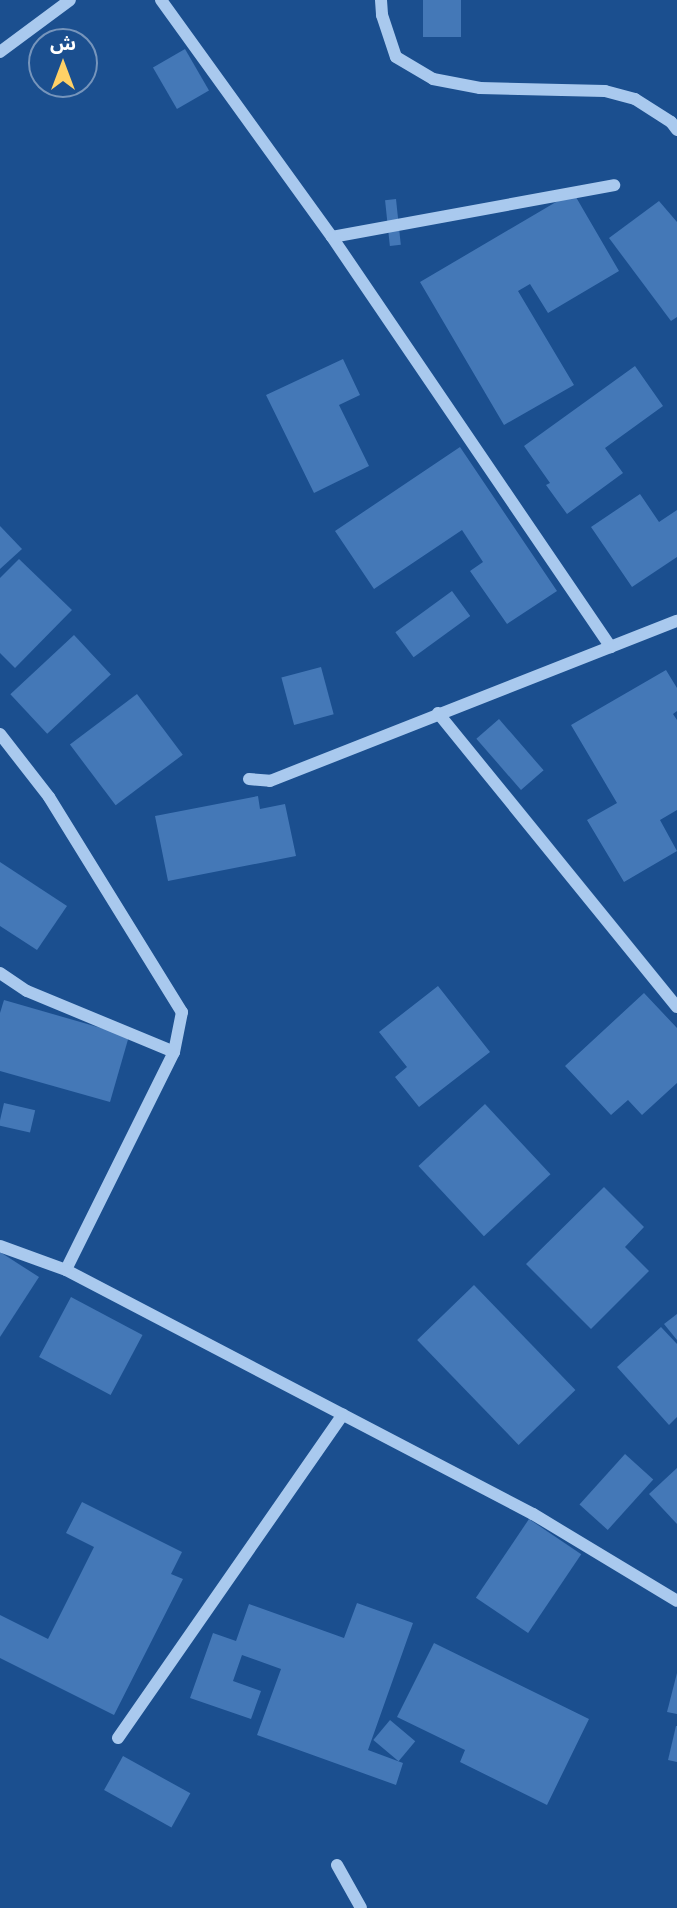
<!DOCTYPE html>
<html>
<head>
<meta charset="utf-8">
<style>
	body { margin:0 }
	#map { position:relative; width:677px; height:1908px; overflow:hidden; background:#1b4f8f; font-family:"Varela Round","Noto Sans Arabic",sans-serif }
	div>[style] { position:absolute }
	.building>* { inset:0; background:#4478b7; transform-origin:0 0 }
	.minor>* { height:12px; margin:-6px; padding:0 6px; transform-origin:6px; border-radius:6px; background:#a9c9ee }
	span { translate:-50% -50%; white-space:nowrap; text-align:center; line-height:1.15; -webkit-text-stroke:5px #1b4f8f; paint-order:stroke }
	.north { position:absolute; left:28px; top:28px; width:70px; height:70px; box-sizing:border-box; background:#1b4f8f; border:2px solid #7695bc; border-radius:50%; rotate:0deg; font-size:19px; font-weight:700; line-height:28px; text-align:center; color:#fff }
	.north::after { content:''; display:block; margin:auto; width:24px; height:32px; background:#ffd166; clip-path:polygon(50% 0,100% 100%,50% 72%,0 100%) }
</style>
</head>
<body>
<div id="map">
	<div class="building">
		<div style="left:423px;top:0;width:38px;height:37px"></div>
		<div style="left:185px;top:49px;width:48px;height:37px;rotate:60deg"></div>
		<div style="clip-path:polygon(573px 192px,619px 271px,548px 313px,530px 284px,518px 291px,574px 385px,504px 425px,420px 282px)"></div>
		<div style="left:396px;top:199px;width:46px;height:11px;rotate:84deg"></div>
		<div style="clip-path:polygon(659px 201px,677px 222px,677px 317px,671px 321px,609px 238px)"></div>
		<div style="clip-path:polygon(343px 359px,360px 395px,339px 405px,369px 466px,314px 493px,266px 395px)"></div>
		<div style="clip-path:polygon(635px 366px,663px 406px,605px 448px,623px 473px,567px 514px,546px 485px,550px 483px,524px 446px)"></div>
		<div style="clip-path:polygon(460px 447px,557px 591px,507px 624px,470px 571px,483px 562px,462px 530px,374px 589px,335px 531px)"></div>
		<div style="clip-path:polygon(640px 494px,659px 522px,677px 510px,677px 557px,632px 587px,591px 527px)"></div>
		<div style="clip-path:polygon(0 526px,22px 549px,0 569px)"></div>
		<div style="clip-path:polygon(19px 559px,72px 610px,15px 668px,0 653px,0 578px)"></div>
		<div style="left:452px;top:591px;width:31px;height:70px;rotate:54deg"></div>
		<div style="left:74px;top:635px;width:54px;height:87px;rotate:47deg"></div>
		<div style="left:321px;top:667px;width:49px;height:41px;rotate:75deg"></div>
		<div style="clip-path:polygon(666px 670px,677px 688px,677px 711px,673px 714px,677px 720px,677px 810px,660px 820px,677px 851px,624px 882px,587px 820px,617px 803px,571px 725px)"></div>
		<div style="left:137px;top:694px;width:76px;height:84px;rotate:53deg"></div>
		<div style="left:499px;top:719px;width:68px;height:30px;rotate:49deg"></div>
		<div style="clip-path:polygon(258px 796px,260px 809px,285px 804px,296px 856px,168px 881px,155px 816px)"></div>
		<div style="clip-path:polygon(0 862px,67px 906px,37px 950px,0 926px)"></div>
		<div style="clip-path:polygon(438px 986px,490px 1052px,419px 1107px,395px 1077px,407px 1067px,379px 1032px)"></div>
		<div style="clip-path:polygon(644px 993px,677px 1028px,677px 1083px,642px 1115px,628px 1100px,611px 1115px,565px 1066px)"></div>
		<div style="clip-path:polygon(4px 1000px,129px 1036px,110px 1102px,0 1071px,0 1013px)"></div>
		<div style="left:4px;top:1103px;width:32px;height:23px;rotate:13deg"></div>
		<div style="left:485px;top:1104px;width:96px;height:91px;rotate:47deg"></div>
		<div style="clip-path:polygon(604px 1187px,644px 1227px,625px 1247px,649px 1271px,591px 1329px,526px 1264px)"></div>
		<div style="clip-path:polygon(0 1252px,39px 1277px,0 1337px)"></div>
		<div style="left:474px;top:1285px;width:146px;height:79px;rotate:46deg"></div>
		<div style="left:71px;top:1297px;width:81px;height:68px;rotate:28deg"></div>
		<div style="clip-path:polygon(677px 1314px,677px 1340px,664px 1324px)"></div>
		<div style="clip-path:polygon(661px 1327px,677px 1344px,677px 1417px,669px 1425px,617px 1367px)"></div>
		<div style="left:625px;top:1454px;width:38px;height:68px;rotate:42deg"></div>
		<div style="clip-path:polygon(677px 1468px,677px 1524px,649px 1494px)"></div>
		<div style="clip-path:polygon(82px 1502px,182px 1552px,171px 1574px,183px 1579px,114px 1715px,0 1658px,0 1615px,48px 1639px,94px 1547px,66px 1533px)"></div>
		<div style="left:529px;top:1519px;width:63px;height:95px;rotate:34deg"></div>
		<div style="clip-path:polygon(357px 1603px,413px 1623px,368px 1750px,403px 1763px,396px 1785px,257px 1735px,281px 1669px,242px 1655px,233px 1681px,261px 1691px,251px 1719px,190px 1698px,213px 1633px,236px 1641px,249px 1604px,344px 1638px)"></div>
		<div style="clip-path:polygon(434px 1643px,589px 1719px,547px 1805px,460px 1762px,465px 1750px,397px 1717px)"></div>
		<div style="clip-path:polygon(677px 1673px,677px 1714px,667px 1712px)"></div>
		<div style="left:390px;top:1720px;width:33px;height:26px;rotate:40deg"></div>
		<div style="clip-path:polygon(676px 1726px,677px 1726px,677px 1762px,668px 1760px)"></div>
		<div style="left:123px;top:1756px;width:77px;height:39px;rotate:29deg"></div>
	</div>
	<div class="minor">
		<div style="left:161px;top:0;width:292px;rotate:54.2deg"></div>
		<div style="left:332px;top:237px;width:496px;rotate:55.8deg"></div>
		<div style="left:381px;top:0;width:15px;rotate:86deg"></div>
		<div style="left:382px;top:15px;width:44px;rotate:71.6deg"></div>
		<div style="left:396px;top:57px;width:43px;rotate:30.7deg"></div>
		<div style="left:433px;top:79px;width:48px;rotate:10.8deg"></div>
		<div style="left:480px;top:88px;width:125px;rotate:1.4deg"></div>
		<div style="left:605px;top:91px;width:31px;rotate:15deg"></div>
		<div style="left:635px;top:99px;width:43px;rotate:32.6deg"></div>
		<div style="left:671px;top:122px;width:10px;rotate:53deg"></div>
		<div style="left:0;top:52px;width:87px;rotate:-36.6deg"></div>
		<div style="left:332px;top:237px;width:287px;rotate:-10.4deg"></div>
		<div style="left:438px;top:713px;width:379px;rotate:50.9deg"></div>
		<div style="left:0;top:734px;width:80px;rotate:52.1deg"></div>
		<div style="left:49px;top:797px;width:253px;rotate:58.3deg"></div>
		<div style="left:182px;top:1012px;width:41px;rotate:101.3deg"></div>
		<div style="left:174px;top:1052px;width:243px;rotate:116.4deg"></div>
		<div style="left:249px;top:779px;width:21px;rotate:5deg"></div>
		<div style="left:270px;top:781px;width:437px;rotate:-21.5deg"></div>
		<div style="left:0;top:973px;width:32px;rotate:34deg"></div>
		<div style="left:27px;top:991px;width:159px;rotate:22.5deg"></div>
		<div style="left:0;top:1246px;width:70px;rotate:20deg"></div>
		<div style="left:66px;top:1270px;width:527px;rotate:27.59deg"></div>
		<div style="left:533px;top:1514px;width:168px;rotate:31.1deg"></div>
		<div style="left:118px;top:1738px;width:394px;rotate:-55.2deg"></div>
		<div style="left:337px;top:1865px;width:49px;rotate:60.8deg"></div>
	</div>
	<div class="north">ش</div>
</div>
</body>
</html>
